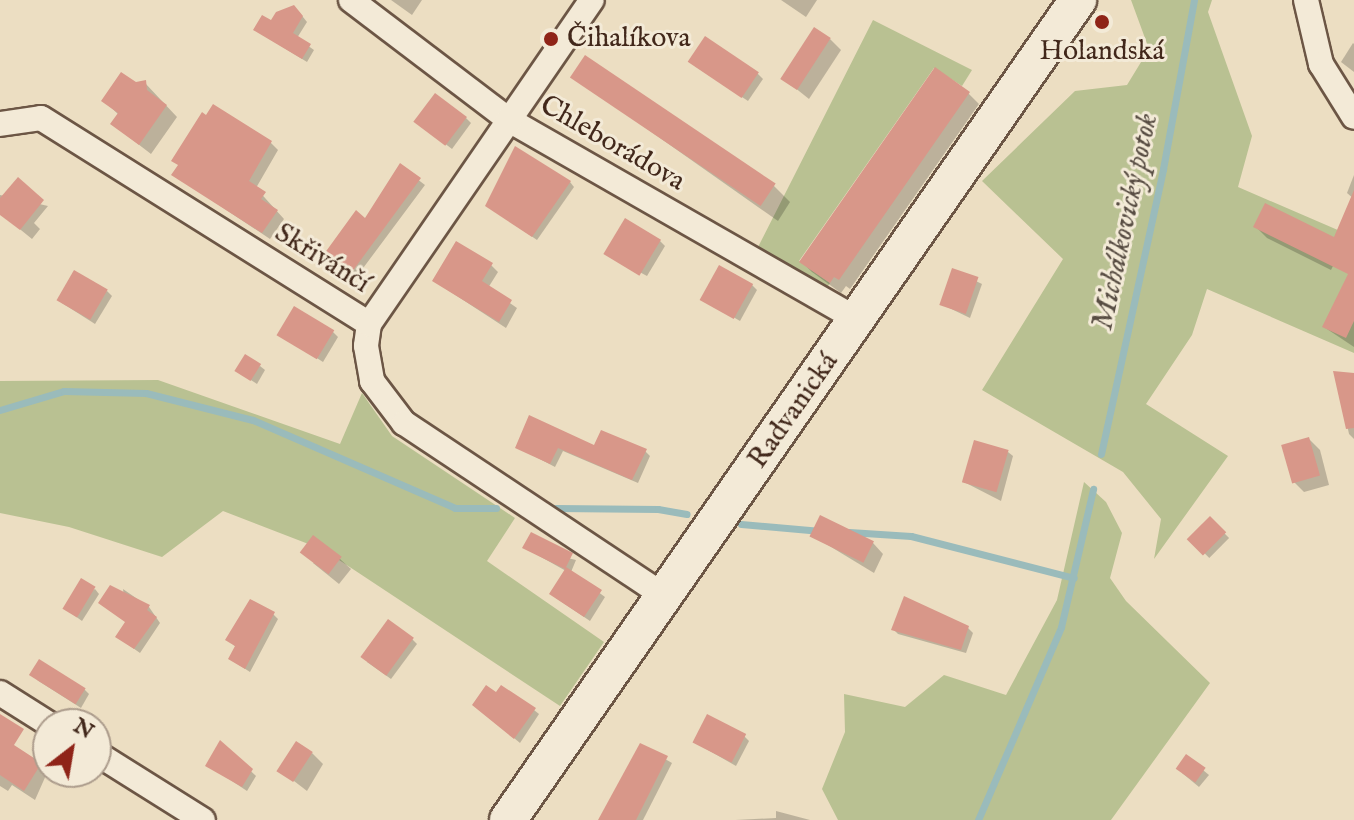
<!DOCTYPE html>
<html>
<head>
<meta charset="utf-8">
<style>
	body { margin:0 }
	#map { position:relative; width:1354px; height:820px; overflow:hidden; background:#ecdec2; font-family:"IM FELL English",serif }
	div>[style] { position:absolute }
	.green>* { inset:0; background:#b9c192 }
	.shadow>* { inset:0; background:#0003; transform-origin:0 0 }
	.stream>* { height:7px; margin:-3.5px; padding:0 3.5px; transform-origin:3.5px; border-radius:3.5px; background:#9abbbb }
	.building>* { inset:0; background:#d89789; transform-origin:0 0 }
	.roads { filter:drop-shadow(2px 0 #6c5645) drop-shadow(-2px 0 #6c5645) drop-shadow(0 2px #6c5645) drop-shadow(0 -2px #6c5645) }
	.street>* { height:24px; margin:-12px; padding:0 12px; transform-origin:12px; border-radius:12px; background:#f3ead7 }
	.secondary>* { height:36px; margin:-18px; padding:0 18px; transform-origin:18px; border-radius:18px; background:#f3ead7 }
	.dots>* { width:22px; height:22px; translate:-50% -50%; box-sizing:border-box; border:4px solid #f3ead7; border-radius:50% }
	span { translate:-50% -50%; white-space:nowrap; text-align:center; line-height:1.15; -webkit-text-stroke:6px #f3ead7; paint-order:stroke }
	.poi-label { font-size:28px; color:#42281b }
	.left { translate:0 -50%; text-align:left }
	.street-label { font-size:28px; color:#42281b }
	.water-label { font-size:30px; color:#584d43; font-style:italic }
	.north { position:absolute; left:32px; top:708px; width:80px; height:80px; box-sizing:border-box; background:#f3ead7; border:2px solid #ac9c8c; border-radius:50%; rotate:31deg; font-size:22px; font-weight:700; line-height:32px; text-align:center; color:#42281b }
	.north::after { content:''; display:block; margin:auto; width:28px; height:36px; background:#8f2418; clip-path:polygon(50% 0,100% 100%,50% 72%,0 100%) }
</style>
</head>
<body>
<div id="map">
	<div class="green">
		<div style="clip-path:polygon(1131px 0,1212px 0,1208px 12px,1252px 136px,1238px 187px,1354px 237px,1354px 353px,1207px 289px,1192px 335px,1146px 404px,1228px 456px,1154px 559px,1161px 519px,1123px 472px,982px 390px,1063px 259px,982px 181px,1075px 91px,1127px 85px,1149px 49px)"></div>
		<div style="clip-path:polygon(873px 20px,972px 70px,962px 86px,934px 68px,799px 261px,830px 283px,823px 294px,755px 253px)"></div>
		<div style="clip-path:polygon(158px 380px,340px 444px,362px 393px,392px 436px,515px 518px,487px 561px,604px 642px,560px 706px,324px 550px,223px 511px,162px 557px,69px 527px,0 513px,0 381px)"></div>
		<div style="clip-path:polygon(1084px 482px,1106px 502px,1122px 533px,1110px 578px,1126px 601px,1210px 683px,1111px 820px,838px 820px,822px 789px,845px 732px,844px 694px,905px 707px,944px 675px,1006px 695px,1057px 600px)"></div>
	</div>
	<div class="shadow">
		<div style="clip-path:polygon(391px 0,422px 0,412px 15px)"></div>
		<div style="clip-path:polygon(781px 0,817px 0,806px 17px)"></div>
		<div style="clip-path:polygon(299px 12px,307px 22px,297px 38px,314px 50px,307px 62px,255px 30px)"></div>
		<div style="clip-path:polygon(830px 39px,841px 50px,809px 99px,784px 79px)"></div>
		<div style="clip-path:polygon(1353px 43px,1354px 44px,1354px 72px,1341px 62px)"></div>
		<div style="clip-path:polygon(695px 66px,758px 74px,763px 79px,748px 101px)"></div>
		<div style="clip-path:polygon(572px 76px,774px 186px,790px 202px,778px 221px)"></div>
		<div style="clip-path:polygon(145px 83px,177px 117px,151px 154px,112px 124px,119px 115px,104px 101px)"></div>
		<div style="clip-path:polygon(968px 93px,979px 104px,850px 289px,846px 286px,841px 293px,812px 272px,802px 262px)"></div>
		<div style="clip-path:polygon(466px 118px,471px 123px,452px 149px,422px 126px)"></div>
		<div style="clip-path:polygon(270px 142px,278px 150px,256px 188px,284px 219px,270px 239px,174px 175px)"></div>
		<div style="clip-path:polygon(400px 166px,425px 185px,352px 283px,327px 265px,366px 220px)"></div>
		<div style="clip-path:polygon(1354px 175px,1354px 199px,1347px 193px)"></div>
		<div style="clip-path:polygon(570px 182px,574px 187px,537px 240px,487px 206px)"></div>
		<div style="clip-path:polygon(0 195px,48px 206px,34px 223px,40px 229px,32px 239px,0 213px)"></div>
		<div style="clip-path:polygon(1256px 227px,1342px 248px,1331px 270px,1267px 238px)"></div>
		<div style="clip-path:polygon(660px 241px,665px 246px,647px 276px,606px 254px)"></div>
		<div style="clip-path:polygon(491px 265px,498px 272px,488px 288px,517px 308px,506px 328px,434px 281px)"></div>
		<div style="clip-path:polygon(1354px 267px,1354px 347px,1324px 327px)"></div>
		<div style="clip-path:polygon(953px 270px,982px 284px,970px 318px,941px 304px)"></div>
		<div style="clip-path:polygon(752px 285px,757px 290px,740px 321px,703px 299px)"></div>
		<div style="clip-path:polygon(107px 291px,112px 296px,95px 324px,62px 303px)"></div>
		<div style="clip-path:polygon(333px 332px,338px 337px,323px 362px,279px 334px)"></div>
		<div style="clip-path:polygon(260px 366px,265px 370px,257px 384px,243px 375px)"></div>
		<div style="clip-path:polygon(1336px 374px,1354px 375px,1354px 439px,1349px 434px)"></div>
		<div style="clip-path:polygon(1309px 439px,1320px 450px,1329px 485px,1304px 492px,1293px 481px)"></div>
		<div style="clip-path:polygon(517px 447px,595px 448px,645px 451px,650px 456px,638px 483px,563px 451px,555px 467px)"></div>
		<div style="clip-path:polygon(1008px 452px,1013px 456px,1001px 501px,964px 482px)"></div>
		<div style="left:1210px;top:519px;width:27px;height:28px;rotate:45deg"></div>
		<div style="clip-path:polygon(813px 536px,873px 543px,883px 554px,874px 573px)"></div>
		<div style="clip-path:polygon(525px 548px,576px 560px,571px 572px,605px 597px,590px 621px,556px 598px,566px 571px)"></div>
		<div style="clip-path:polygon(340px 559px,351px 569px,339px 584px,313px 563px)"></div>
		<div style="clip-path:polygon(95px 589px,99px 594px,82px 621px,64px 608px)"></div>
		<div style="clip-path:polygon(123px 589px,149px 607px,160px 623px,140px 653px,123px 641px,127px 623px)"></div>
		<div style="clip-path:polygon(905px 599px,968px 628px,973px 633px,966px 653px,898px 634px,893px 629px)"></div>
		<div style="clip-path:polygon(273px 614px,278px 619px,250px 672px,236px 663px,237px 648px,228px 640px)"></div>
		<div style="clip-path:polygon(412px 639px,417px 644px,391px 679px,367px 662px)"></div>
		<div style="clip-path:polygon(37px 680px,84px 689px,89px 694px,81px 708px)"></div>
		<div style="clip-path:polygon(480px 710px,534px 710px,539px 714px,520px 743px)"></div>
		<div style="clip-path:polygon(744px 736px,749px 741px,736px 766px,694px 742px)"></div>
		<div style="clip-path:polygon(221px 743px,256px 776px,247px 791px,208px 765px)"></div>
		<div style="clip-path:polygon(0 744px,47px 773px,35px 800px,12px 785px,8px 791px,0 786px)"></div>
		<div style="clip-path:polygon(641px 745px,672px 763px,643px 820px,602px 820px)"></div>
		<div style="clip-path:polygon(312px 753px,323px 764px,307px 791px,281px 771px)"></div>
		<div style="clip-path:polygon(1186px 756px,1209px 775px,1199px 787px,1182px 773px)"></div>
		<div style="clip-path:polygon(776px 811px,810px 820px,735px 820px,776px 818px)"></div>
	</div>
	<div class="stream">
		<div style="left:0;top:410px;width:67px;rotate:-16.5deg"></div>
		<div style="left:64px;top:391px;width:82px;rotate:1.4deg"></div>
		<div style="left:146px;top:393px;width:110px;rotate:14.2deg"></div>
		<div style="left:253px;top:420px;width:220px;rotate:23.5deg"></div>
		<div style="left:455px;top:508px;width:41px"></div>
		<div style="left:1101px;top:454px;width:292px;rotate:-77.7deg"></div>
		<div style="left:1163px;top:169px;width:172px;rotate:-79.6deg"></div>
		<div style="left:556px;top:508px;width:102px;rotate:0.6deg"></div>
		<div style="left:658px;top:509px;width:29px;rotate:10deg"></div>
		<div style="left:741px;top:524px;width:80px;rotate:5deg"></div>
		<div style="left:849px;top:532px;width:62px;rotate:3.7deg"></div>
		<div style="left:911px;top:536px;width:168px;rotate:14.4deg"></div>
		<div style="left:978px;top:820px;width:210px;rotate:-66.7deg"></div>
		<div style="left:1061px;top:627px;width:142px;rotate:-76.9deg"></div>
	</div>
	<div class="building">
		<div style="clip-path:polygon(294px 5px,303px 16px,293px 33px,311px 44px,302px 59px,253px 30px,262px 15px,271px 20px,276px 12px)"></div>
		<div style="left:814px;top:27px;width:20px;height:62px;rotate:33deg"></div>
		<div style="left:705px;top:36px;width:65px;height:31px;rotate:34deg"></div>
		<div style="left:585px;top:55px;width:230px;height:27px;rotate:34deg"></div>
		<div style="clip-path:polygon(935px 67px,970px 92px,839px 280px,834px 277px,830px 283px,799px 262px)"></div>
		<div style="clip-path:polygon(121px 72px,136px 82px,146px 80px,147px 90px,167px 105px,139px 145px,110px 124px,118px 113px,101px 101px)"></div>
		<div style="left:435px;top:93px;width:40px;height:36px;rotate:37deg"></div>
		<div style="clip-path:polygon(213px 104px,272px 141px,249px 181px,266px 192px,261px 199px,278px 210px,262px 233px,171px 175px,178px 165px,171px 161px,202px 112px,206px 115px)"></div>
		<div style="clip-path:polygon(515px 146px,571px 181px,532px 237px,485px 206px)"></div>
		<div style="clip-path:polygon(400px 163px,421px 178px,346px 280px,319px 261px,356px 210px,365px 218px)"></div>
		<div style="clip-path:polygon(18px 177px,44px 200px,20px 230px,0 215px,0 198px)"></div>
		<div style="clip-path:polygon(1354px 190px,1354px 321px,1346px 338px,1322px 327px,1348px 274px,1253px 227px,1265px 203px,1334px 237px)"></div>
		<div style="left:625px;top:218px;width:42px;height:42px;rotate:31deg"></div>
		<div style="clip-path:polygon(456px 241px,493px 263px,482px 281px,512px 300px,499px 322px,432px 281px)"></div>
		<div style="left:719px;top:265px;width:39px;height:40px;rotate:29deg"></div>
		<div style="left:952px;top:268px;width:28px;height:39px;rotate:19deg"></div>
		<div style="left:74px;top:270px;width:39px;height:35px;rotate:30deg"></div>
		<div style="left:294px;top:306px;width:47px;height:34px;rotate:31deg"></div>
		<div style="left:245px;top:354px;width:19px;height:20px;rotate:32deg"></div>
		<div style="clip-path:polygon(1333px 371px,1354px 373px,1354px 428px,1346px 429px)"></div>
		<div style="clip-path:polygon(529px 415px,594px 445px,601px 430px,647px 449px,632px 480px,558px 448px,550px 464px,515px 448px)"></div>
		<div style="left:1309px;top:437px;width:40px;height:29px;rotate:74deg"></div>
		<div style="left:974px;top:440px;width:36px;height:44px;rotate:16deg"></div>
		<div style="left:820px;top:515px;width:60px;height:24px;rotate:26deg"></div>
		<div style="left:1210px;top:516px;width:23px;height:33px;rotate:45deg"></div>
		<div style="clip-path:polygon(531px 532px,573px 553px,566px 567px,602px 590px,584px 617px,549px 594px,565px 569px,522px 548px)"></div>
		<div style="left:313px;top:535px;width:36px;height:22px;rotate:37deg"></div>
		<div style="left:81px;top:578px;width:17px;height:36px;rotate:31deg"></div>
		<div style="clip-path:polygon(110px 585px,150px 605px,147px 610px,157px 617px,134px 649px,115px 637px,125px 622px,98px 603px)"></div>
		<div style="clip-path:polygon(904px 596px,969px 626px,961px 650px,891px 630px)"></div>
		<div style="clip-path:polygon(250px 599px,275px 612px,245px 669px,228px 659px,235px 646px,225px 640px)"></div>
		<div style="left:388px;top:619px;width:32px;height:47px;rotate:36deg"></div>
		<div style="left:39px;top:659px;width:55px;height:19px;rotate:32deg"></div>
		<div style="clip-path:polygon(486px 685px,496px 692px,501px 685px,536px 708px,514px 739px,472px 705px)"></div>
		<div style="clip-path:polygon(0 714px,24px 729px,14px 745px,37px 760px,39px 767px,24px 791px,0 775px)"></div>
		<div style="left:707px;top:714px;width:44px;height:32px;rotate:27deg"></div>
		<div style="clip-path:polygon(220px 740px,253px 769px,242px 787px,205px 766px)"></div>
		<div style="left:296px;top:741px;width:20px;height:36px;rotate:33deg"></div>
		<div style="clip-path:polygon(640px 743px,668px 756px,636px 820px,598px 820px)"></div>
		<div style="left:1186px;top:754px;width:24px;height:18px;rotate:35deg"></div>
	</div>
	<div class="roads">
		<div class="street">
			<div style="left:351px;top:0;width:198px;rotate:37.2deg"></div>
			<div style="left:509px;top:120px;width:402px;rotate:29.8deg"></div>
			<div style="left:1306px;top:0;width:66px;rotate:76.8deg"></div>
			<div style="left:1321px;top:64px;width:62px;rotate:58.1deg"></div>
			<div style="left:0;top:124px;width:41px;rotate:-8.3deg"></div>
			<div style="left:41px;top:118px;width:387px;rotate:32.1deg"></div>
			<div style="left:369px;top:324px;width:22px;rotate:98deg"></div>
			<div style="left:366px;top:346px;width:36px;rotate:80deg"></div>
			<div style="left:372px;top:381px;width:53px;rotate:52.7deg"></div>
			<div style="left:404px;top:423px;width:312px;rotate:33.6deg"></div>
			<div style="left:369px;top:324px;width:393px;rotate:-55.5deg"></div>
			<div style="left:0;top:693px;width:58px;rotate:32.3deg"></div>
			<div style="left:96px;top:753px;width:126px;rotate:32.1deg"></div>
		</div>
		<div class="secondary">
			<div style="left:508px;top:820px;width:999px;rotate:-55.2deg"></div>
		</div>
	</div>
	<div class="dots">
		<div style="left:1102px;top:22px;background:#8f2418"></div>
		<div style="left:551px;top:39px;background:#8f2418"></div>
	</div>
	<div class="poi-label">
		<span class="left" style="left:567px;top:39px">Čihalíkova</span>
		<span style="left:1102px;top:52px">Holandská</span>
	</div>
	<div class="street-label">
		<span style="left:612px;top:144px;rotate:30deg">Chleborádova</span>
		<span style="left:322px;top:259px;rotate:32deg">Skřivánčí</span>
		<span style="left:794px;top:411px;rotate:-55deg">Radvanická</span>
	</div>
	<div class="water-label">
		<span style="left:1126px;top:222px;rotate:-78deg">Michálkovický potok</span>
	</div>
	<div class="north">N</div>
</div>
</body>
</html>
